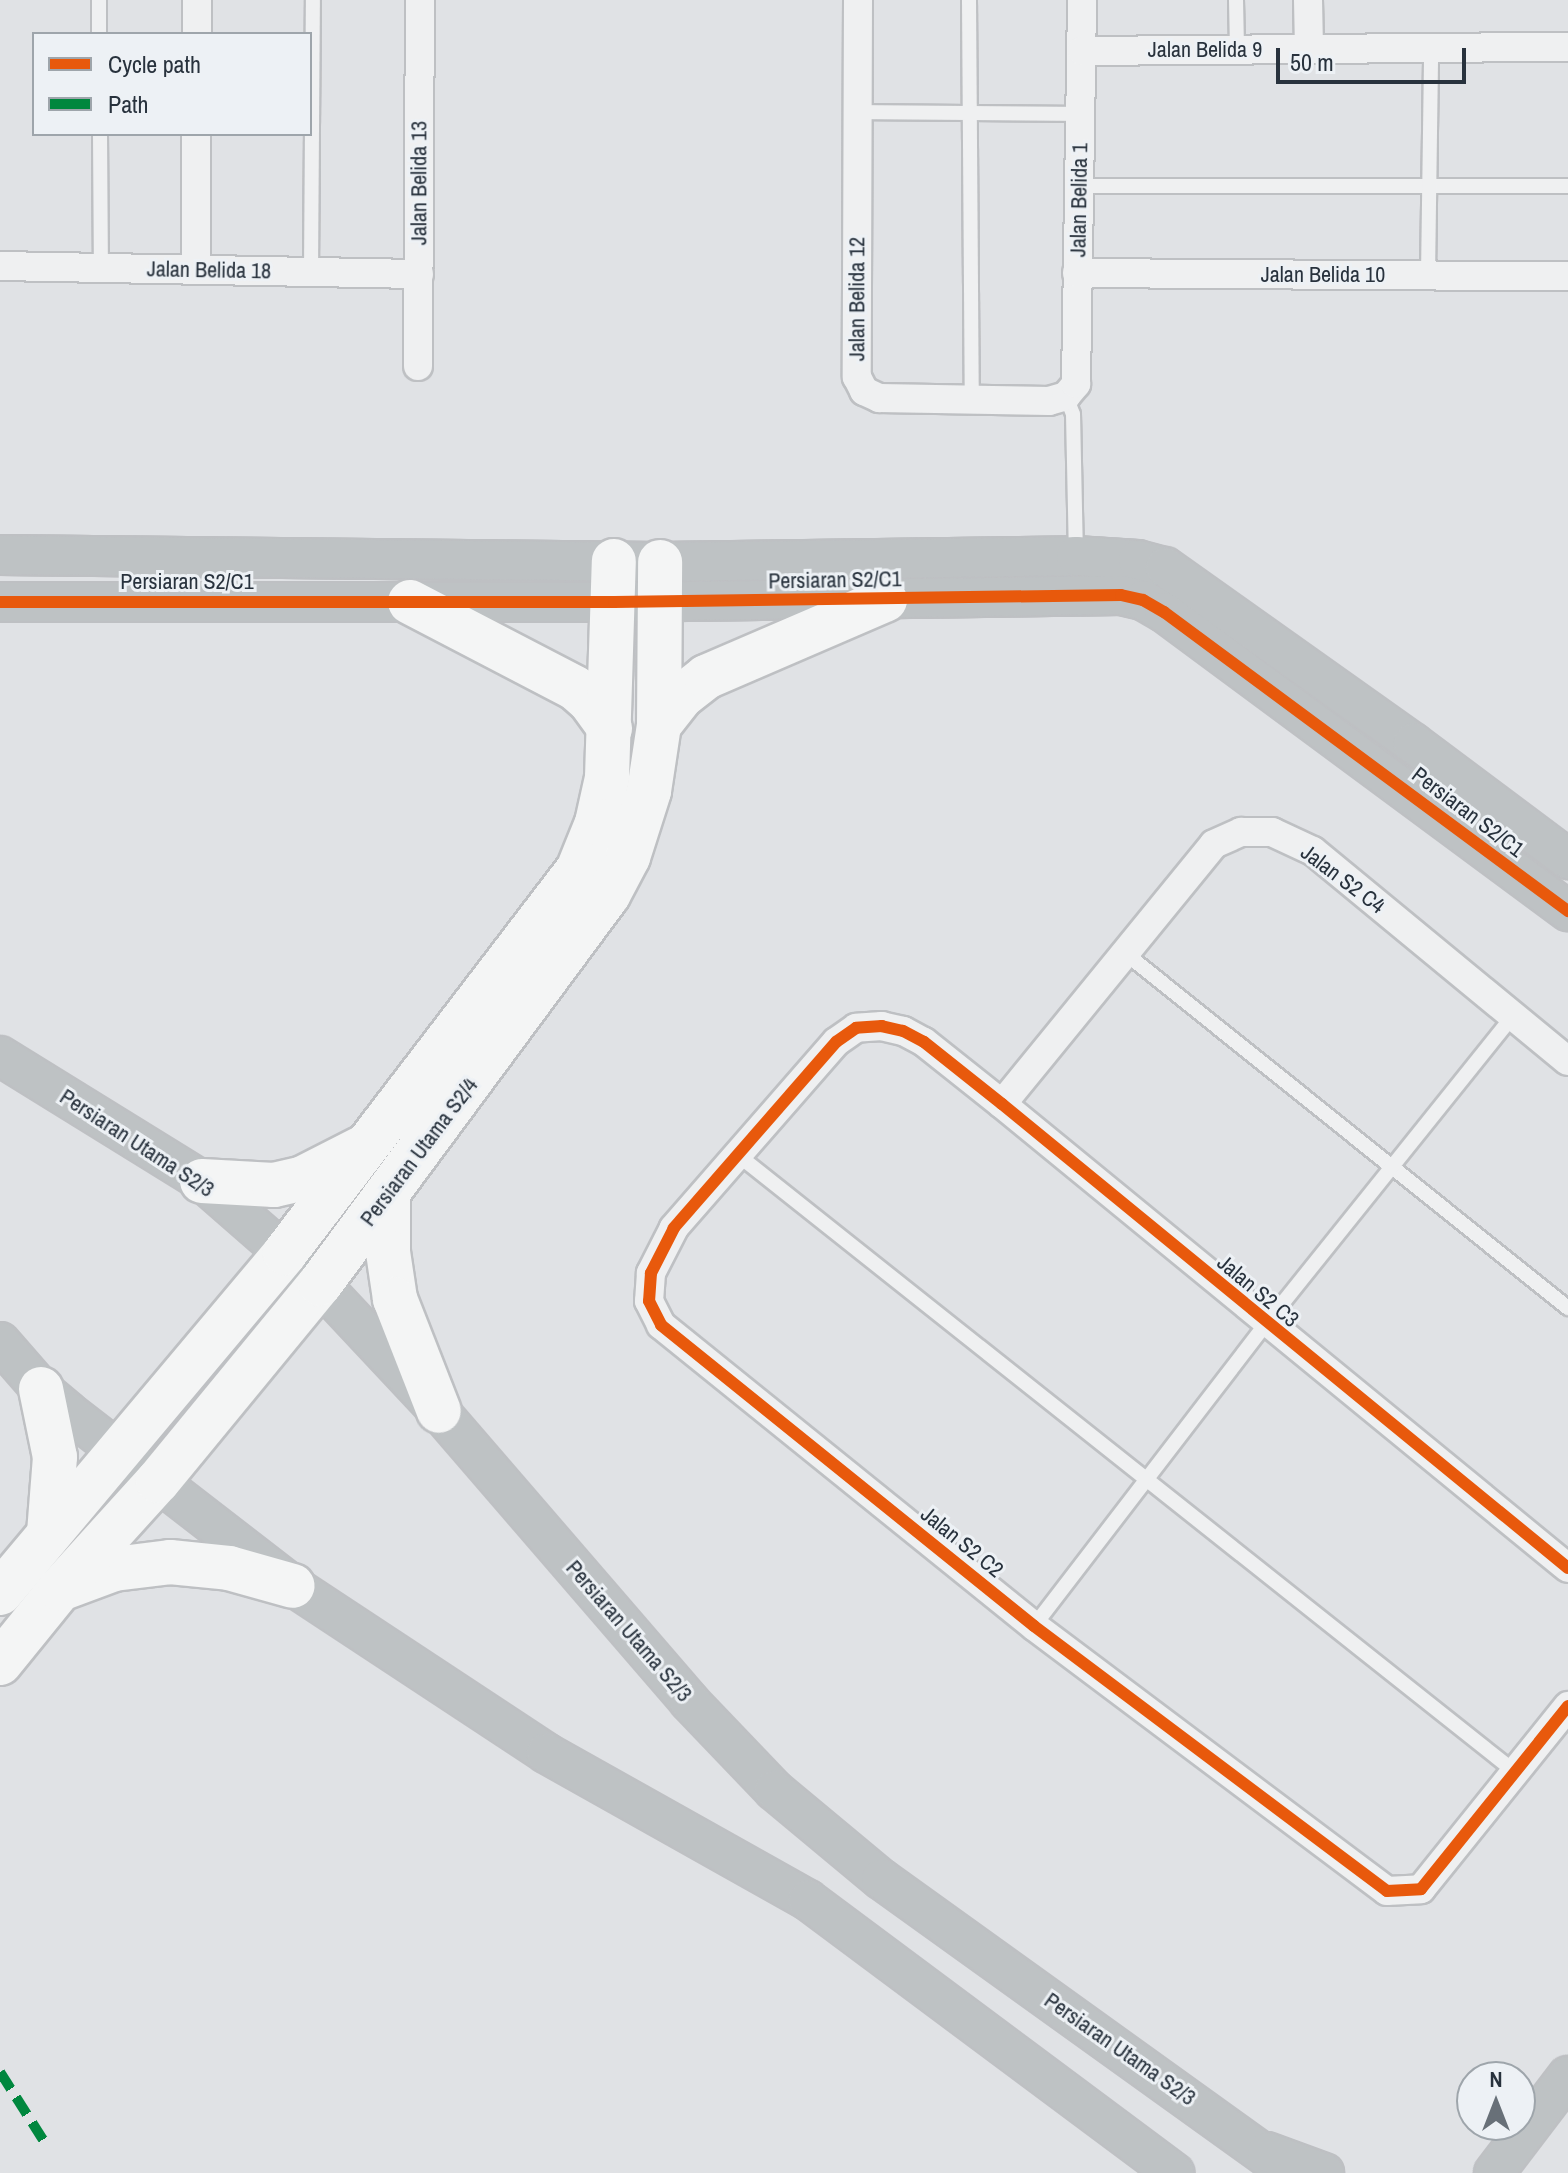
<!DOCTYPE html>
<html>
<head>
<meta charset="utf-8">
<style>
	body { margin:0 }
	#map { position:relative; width:1568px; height:2173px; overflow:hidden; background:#e0e2e5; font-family:"Archivo Narrow",sans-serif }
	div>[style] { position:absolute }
	.roads { filter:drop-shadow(2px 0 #bec0c3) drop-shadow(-2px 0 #bec0c3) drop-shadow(0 2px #bec0c3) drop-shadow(0 -2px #bec0c3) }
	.lane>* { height:14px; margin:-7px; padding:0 7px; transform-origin:7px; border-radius:7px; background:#eff0f1 }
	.street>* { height:28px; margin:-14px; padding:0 14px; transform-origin:14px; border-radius:14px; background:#eff0f1 }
	.secondary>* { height:38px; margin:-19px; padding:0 19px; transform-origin:19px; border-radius:19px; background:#bec2c4 }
	.primary>* { height:44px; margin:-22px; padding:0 22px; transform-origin:22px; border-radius:22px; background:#f4f5f5 }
	.quiet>* { height:10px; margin-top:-5px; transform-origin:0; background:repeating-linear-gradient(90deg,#00873e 0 20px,transparent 0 30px) }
	.cycleway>* { height:12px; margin:-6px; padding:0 6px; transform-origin:6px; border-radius:6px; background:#e8590c }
	span { translate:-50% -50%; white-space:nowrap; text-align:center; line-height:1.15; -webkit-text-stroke:6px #edf1f5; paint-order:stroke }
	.street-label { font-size:22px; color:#28323d }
	.legend { position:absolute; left:32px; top:32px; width:280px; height:104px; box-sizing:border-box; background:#edf1f5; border:2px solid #9ea5ab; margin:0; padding:10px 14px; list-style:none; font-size:24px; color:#28323d }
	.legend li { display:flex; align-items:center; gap:16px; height:40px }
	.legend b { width:40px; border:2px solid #9ea5ab }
	.north { position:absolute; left:1456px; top:2061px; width:80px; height:80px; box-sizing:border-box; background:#edf1f5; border:2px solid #9ea5ab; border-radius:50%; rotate:0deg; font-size:22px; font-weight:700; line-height:32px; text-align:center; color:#28323d }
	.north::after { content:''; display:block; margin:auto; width:28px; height:36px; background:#687078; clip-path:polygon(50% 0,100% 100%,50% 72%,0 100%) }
	.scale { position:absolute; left:1276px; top:48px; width:190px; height:36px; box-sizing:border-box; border:4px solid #28323d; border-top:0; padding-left:10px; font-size:24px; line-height:28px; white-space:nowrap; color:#28323d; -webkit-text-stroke:6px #edf1f5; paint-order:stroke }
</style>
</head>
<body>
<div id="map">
	<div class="roads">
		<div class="lane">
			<div style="left:99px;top:0;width:34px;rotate:90deg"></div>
			<div style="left:969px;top:0;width:400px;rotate:89.6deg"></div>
			<div style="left:1236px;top:0;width:49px;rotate:88.8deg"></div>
			<div style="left:858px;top:112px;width:222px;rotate:0.5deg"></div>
			<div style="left:100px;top:134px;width:134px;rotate:89.6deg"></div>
			<div style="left:1079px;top:186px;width:489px"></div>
			<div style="left:311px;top:272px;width:272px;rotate:-89.6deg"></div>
			<div style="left:1428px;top:276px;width:228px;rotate:-89.2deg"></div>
			<div style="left:1066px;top:396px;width:19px;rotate:69deg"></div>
			<div style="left:1073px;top:414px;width:141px;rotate:88.8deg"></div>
			<div style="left:1125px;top:953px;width:568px;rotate:38.71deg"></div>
			<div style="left:738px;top:1155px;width:992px;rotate:38.45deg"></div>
			<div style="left:1034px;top:1626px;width:381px;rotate:-52.5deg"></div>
			<div style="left:1266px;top:1324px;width:395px;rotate:-51.3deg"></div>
		</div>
		<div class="street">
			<div style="left:858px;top:0;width:377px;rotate:90.2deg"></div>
			<div style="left:857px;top:377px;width:16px;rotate:63deg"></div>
			<div style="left:864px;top:391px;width:17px;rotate:25deg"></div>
			<div style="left:879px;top:398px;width:170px;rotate:1deg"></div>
			<div style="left:1049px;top:401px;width:18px;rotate:-16deg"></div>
			<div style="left:1066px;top:396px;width:16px;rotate:-50deg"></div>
			<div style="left:1076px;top:384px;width:384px;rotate:-89.1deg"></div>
			<div style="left:1308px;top:0;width:49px;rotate:88.8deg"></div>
			<div style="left:197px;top:34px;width:34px;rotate:-90deg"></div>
			<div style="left:1082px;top:51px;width:486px;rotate:-0.5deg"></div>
			<div style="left:0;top:266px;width:419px;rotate:1.1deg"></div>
			<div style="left:196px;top:270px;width:136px;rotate:-90deg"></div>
			<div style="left:1077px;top:273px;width:491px;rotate:0.4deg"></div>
			<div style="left:418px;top:366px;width:366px;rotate:-89.7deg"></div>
			<div style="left:1002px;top:1104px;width:335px;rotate:-50.8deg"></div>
			<div style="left:1214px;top:844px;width:30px;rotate:-24deg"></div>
			<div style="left:1241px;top:832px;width:31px"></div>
			<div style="left:1272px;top:832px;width:45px;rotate:24.9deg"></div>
			<div style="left:1313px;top:851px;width:330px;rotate:39.5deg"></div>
			<div style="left:1568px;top:1568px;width:732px;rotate:-140.66deg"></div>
			<div style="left:1002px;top:1104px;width:100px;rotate:-141.5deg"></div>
			<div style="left:924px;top:1042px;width:24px;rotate:-152deg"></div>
			<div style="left:903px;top:1031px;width:22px;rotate:-167deg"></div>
			<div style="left:882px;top:1026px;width:26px;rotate:176deg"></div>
			<div style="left:856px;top:1028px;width:24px;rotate:145deg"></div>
			<div style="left:836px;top:1042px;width:247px;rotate:131.1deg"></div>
			<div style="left:674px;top:1228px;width:51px;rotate:117.1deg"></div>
			<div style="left:651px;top:1273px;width:28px;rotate:94deg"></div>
			<div style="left:649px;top:1301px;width:27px;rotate:63deg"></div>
			<div style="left:661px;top:1325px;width:479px;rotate:38.9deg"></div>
			<div style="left:1034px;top:1626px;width:441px;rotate:36.9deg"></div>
			<div style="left:1387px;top:1891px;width:34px;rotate:-3deg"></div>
			<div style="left:1421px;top:1889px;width:235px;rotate:-51.2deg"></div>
		</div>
		<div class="secondary">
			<div style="left:0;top:555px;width:660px;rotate:0.61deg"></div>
			<div style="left:660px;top:562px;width:416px;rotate:-0.8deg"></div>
			<div style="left:1076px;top:556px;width:62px;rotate:3.7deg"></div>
			<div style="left:1138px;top:560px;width:28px;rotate:15deg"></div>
			<div style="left:1165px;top:567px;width:304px;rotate:35.4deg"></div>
			<div style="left:1413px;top:743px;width:194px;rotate:36.8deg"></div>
			<div style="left:0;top:602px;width:614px"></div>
			<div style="left:614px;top:602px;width:507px;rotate:-0.79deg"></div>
			<div style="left:1121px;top:595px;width:23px;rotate:13deg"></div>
			<div style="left:1143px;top:600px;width:24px;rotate:30deg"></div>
			<div style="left:1164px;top:612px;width:503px;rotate:36.51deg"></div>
			<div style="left:0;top:1056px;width:238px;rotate:31.7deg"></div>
			<div style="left:202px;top:1181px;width:157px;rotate:41.1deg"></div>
			<div style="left:320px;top:1284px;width:174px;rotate:46.9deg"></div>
			<div style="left:439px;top:1411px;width:383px;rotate:49.2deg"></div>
			<div style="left:689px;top:1701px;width:123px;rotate:46.3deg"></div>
			<div style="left:774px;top:1790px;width:139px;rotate:39.8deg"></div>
			<div style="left:881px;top:1879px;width:504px;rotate:35.71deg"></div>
			<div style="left:0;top:1342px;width:62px;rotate:48.9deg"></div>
			<div style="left:41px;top:1389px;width:35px;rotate:40deg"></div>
			<div style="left:68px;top:1412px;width:284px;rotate:37.7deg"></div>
			<div style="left:293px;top:1586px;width:303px;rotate:33.4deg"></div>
			<div style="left:546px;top:1753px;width:300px;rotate:29.3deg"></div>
			<div style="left:808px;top:1900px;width:457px;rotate:36.7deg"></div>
			<div style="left:1267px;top:2152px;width:61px;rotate:20.2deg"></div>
			<div style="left:1494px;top:2173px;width:122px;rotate:-52.7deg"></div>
		</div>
		<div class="primary">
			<div style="left:410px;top:602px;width:186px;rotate:27.5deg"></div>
			<div style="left:575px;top:688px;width:20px;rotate:41deg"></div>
			<div style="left:590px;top:701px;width:34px;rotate:54deg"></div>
			<div style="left:659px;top:725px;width:37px;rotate:-52deg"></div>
			<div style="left:682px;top:696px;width:31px;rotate:-38deg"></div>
			<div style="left:706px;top:677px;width:195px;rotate:-23.3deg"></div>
			<div style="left:202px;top:1181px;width:72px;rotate:3.2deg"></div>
			<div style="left:274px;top:1185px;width:28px;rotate:-13deg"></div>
			<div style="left:301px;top:1179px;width:66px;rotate:-27deg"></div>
			<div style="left:388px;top:1196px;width:56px;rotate:90deg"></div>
			<div style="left:388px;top:1252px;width:48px;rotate:81.5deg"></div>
			<div style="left:395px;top:1299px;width:120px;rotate:68.6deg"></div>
			<div style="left:41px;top:1389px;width:69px;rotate:78.4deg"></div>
			<div style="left:55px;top:1457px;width:76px;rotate:94.5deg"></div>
			<div style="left:66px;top:1587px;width:51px;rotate:-20.6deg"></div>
			<div style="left:114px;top:1569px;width:56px;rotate:-7.1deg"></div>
			<div style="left:170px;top:1562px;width:59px;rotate:5.8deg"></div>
			<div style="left:229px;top:1568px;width:66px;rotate:15.7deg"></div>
			<div style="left:0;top:1593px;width:444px;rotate:-50deg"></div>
			<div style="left:285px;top:1253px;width:482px;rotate:-52.6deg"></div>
			<div style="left:578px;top:870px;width:51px;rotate:-68deg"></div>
			<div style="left:597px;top:823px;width:46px;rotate:-77.5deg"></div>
			<div style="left:607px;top:778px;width:217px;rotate:-88.2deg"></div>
			<div style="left:0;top:1663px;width:95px;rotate:-51deg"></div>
			<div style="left:60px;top:1589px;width:146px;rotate:-47.8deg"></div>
			<div style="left:158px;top:1481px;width:255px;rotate:-50.6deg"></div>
			<div style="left:320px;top:1284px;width:484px;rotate:-53.5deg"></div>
			<div style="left:608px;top:895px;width:43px;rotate:-62.2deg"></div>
			<div style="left:628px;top:857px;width:69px;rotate:-72.3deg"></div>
			<div style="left:649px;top:791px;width:67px;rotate:-81.4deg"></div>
			<div style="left:659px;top:725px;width:163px;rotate:-89.6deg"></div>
		</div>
	</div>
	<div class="quiet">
		<div style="left:0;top:2072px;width:88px;rotate:57.6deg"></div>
	</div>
	<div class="cycleway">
		<div style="left:0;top:602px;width:614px"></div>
		<div style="left:614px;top:602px;width:507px;rotate:-0.79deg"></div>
		<div style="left:1121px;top:595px;width:23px;rotate:13deg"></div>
		<div style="left:1143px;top:600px;width:24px;rotate:30deg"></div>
		<div style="left:1164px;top:612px;width:503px;rotate:36.51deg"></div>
		<div style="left:1568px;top:1568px;width:732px;rotate:-140.66deg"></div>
		<div style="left:1002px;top:1104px;width:100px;rotate:-141.5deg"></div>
		<div style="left:924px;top:1042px;width:24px;rotate:-152deg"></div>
		<div style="left:903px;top:1031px;width:22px;rotate:-167deg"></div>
		<div style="left:882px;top:1026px;width:26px;rotate:176deg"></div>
		<div style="left:856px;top:1028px;width:24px;rotate:145deg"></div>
		<div style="left:836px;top:1042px;width:247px;rotate:131.1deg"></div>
		<div style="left:674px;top:1228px;width:51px;rotate:117.1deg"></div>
		<div style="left:651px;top:1273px;width:28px;rotate:94deg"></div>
		<div style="left:649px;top:1301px;width:27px;rotate:63deg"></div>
		<div style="left:661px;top:1325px;width:479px;rotate:38.9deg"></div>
		<div style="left:1034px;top:1626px;width:441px;rotate:36.9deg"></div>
		<div style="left:1387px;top:1891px;width:34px;rotate:-3deg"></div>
		<div style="left:1421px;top:1889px;width:235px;rotate:-51.2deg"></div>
	</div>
	<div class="street-label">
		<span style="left:1205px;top:50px">Jalan Belida 9</span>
		<span style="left:419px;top:183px;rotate:-90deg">Jalan Belida 13</span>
		<span style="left:1079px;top:200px;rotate:-89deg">Jalan Belida 1</span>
		<span style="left:209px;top:270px;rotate:1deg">Jalan Belida 18</span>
		<span style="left:1323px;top:275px">Jalan Belida 10</span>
		<span style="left:857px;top:299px;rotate:-90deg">Jalan Belida 12</span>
		<span style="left:835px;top:580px;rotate:-1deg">Persiaran S2/C1</span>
		<span style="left:187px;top:582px">Persiaran S2/C1</span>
		<span style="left:1468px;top:812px;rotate:37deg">Persiaran S2/C1</span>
		<span style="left:1343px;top:879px;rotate:37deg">Jalan S2 C4</span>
		<span style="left:137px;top:1143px;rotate:33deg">Persiaran Utama S2/3</span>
		<span style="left:419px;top:1152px;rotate:-53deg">Persiaran Utama S2/4</span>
		<span style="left:1258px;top:1291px;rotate:40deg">Jalan S2 C3</span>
		<span style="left:962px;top:1542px;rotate:39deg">Jalan S2 C2</span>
		<span style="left:629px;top:1631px;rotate:49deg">Persiaran Utama S2/3</span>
		<span style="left:1120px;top:2049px;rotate:35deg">Persiaran Utama S2/3</span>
	</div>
	<ul class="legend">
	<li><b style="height:10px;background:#e8590c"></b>Cycle path</li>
	<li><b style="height:10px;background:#00873e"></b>Path</li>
	</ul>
	<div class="north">N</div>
	<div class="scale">50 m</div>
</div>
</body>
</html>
